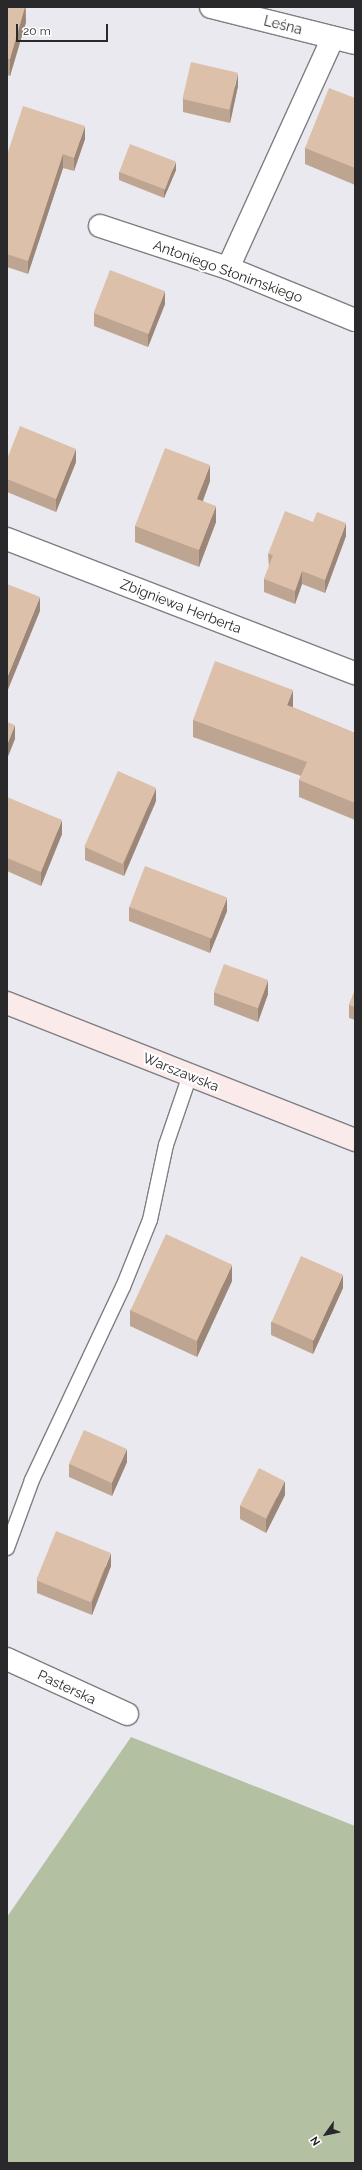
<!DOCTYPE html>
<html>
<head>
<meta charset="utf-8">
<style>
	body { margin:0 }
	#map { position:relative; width:362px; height:2170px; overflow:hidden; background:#e9e9ef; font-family:Raleway,sans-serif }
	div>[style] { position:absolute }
	.forest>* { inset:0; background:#b3c1a2 }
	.roads { filter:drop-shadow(1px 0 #7e7e83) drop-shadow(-1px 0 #7e7e83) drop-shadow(0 1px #7e7e83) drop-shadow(0 -1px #7e7e83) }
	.lane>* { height:14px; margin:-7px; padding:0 7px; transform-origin:7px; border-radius:7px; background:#fff }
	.street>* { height:22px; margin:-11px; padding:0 11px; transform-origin:11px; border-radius:11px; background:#fff }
	.secondary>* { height:22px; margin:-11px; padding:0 11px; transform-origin:11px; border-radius:11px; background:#faeae9 }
	.wall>* { inset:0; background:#bea592 }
	.shaded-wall>* { inset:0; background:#9b8677 }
	.building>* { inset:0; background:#ddc0aa; transform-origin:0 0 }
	span { translate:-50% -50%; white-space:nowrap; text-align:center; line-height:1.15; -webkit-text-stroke:4px #fff; paint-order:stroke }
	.street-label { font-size:14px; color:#29292b }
	.frame { position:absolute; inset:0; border:8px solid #29292b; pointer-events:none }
	.north { position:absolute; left:306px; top:2114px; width:40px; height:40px; -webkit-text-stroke:3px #fff; paint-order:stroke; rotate:237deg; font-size:11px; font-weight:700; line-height:16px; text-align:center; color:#29292b }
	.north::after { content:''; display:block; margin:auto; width:14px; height:18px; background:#29292b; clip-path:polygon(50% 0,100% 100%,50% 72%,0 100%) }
	.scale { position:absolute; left:16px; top:24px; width:92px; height:18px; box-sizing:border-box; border:2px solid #29292b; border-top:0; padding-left:5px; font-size:12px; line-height:14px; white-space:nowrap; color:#29292b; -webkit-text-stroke:3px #fff; paint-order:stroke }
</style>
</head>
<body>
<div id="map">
	<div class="forest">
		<div style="clip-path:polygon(131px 1737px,355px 1826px,355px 2163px,7px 2163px,7px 1917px)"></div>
	</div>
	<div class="roads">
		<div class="lane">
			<div style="left:7px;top:1548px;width:72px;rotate:-69.8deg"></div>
			<div style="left:32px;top:1480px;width:213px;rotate:-64.8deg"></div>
			<div style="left:123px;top:1287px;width:72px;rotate:-68.1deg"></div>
			<div style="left:150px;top:1220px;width:77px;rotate:-78deg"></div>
			<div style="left:166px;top:1145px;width:74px;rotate:-71.1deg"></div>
		</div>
		<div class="street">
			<div style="left:211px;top:7px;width:148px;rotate:14deg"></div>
			<div style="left:100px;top:226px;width:135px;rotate:18.2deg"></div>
			<div style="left:228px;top:268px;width:137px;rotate:22.3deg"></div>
			<div style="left:228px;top:268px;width:253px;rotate:-65.5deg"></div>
			<div style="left:7px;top:539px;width:373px;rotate:21.1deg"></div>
			<div style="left:7px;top:1659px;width:132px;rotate:24.6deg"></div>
		</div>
		<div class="secondary">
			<div style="left:7px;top:1003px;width:374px;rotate:21.5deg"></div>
		</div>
	</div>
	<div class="wall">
		<div style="clip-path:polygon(7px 7px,26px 7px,26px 22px,10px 76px,7px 75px)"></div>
		<div style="clip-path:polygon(238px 86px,230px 123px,183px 112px,183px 99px)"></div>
		<div style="clip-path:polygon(355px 98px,355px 185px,305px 164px,305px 148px)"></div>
		<div style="clip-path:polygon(85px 139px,74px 171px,63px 168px,28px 274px,7px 267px,7px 155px)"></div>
		<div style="clip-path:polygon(176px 170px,164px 198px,119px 180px,119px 172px)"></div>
		<div style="clip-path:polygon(165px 304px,148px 347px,94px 326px,94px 313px)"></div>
		<div style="clip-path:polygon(7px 459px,76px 462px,56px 512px,7px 492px)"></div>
		<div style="clip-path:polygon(210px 481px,203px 501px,216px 522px,199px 567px,135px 542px,135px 526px)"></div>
		<div style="clip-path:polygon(346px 536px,325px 593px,302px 584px,295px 604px,264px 592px,264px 579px,269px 567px,268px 554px)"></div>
		<div style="clip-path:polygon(293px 706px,292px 707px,355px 733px,355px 820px,299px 797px,299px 780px,301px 776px,193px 737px,193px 720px)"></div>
		<div style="clip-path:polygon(7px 797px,62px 834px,41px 886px,7px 871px)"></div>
		<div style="clip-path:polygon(156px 801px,124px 876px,85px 860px,85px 847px)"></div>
		<div style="clip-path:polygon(129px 907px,227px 911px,210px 953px,129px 921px)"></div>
		<div style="clip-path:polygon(355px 990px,355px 1020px,349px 1018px,349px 1005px)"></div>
		<div style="clip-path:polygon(214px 992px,268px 994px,258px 1022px,214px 1005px)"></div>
		<div style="clip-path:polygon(232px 1281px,197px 1357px,130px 1326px,130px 1310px)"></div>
		<div style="clip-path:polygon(343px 1288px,313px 1354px,271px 1335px,271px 1322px)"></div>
		<div style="clip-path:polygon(127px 1462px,112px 1496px,69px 1477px,69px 1464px)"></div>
		<div style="clip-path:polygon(285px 1495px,266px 1533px,240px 1519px,240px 1506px)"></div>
		<div style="clip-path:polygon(111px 1566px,92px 1615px,37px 1593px,37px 1580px)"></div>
	</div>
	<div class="shaded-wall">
		<div style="clip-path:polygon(25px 7px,26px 22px,10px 76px,10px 59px)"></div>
		<div style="clip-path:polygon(238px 73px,238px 86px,230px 123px,230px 110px)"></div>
		<div style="clip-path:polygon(85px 126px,85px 139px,74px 171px,74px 158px)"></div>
		<div style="clip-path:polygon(63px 154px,63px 168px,28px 274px,28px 261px)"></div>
		<div style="clip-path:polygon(176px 162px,176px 170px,164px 198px,164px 191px)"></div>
		<div style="clip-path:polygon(165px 291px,165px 304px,148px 347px,148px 334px)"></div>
		<div style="clip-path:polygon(76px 449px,76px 462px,56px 512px,56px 499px)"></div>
		<div style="clip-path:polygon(210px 465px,210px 481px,197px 516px,197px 499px)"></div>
		<div style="clip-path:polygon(216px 506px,216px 522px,199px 567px,199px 550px)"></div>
		<div style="clip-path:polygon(346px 523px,346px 536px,325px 593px,325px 580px)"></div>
		<div style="clip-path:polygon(302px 571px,302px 584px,295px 604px,295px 591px)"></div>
		<div style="clip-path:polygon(40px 597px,40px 611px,7px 692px,7px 678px)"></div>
		<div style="clip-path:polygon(293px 690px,293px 706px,287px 722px,287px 705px)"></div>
		<div style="clip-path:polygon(15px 725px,15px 739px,7px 759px,7px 745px)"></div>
		<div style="clip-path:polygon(156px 788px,156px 801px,124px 876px,124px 863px)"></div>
		<div style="clip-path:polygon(62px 820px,62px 834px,41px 886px,41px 872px)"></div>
		<div style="clip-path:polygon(227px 898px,227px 911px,210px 953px,210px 940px)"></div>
		<div style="clip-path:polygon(268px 980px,268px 994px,258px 1022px,258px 1008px)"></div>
		<div style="clip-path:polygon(232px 1265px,232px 1281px,197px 1357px,197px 1341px)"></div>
		<div style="clip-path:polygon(343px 1275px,343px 1288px,313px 1354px,313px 1341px)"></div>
		<div style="clip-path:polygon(127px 1449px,127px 1462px,112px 1496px,112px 1482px)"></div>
		<div style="clip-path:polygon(285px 1481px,285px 1495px,266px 1533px,266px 1520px)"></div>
		<div style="clip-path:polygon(111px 1553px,111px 1566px,92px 1615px,92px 1602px)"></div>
	</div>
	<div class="building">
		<div style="clip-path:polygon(7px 7px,25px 7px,10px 59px,7px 59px)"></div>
		<div style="left:191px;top:62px;width:48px;height:38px;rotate:13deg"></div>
		<div style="clip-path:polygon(329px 88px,355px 98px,355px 168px,305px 148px)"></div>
		<div style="clip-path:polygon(23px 106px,85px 126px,74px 158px,63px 154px,28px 261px,7px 254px,7px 155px)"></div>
		<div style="left:130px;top:144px;width:49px;height:30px;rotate:21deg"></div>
		<div style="left:110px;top:270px;width:59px;height:46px;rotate:21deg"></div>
		<div style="clip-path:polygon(20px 426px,76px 449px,56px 499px,7px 479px,7px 459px)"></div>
		<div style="clip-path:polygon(165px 448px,210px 465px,197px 499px,216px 506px,199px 550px,135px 526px)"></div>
		<div style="clip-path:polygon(285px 511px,313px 522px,317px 512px,346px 523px,325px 580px,302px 571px,295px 591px,264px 579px,273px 555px,268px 554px)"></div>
		<div style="clip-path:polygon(7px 584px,40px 597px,7px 678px)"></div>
		<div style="clip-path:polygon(215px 661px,293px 690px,287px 705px,355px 733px,355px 803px,299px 780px,307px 762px,193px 720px)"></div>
		<div style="clip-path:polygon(7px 722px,15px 725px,7px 745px)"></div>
		<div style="left:118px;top:771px;width:42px;height:83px;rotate:24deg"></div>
		<div style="clip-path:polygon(7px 797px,62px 820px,41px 872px,7px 858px)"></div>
		<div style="left:145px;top:866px;width:88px;height:44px;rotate:21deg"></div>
		<div style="left:224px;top:964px;width:47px;height:30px;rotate:20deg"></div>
		<div style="clip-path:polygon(355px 990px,355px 1007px,349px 1005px)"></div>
		<div style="left:166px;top:1234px;width:73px;height:84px;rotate:25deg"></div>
		<div style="left:301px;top:1256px;width:46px;height:72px;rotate:24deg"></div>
		<div style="left:84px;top:1430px;width:47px;height:37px;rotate:24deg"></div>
		<div style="left:259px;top:1468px;width:29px;height:42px;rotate:27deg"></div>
		<div style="left:56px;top:1531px;width:59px;height:53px;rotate:22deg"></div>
	</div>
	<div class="street-label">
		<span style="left:283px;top:25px;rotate:14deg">Leśna</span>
		<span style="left:228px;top:271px;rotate:20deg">Antoniego Słonimskiego</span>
		<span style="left:181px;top:606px;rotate:21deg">Zbigniewa Herberta</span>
		<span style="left:181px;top:1072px;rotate:22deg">Warszawska</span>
		<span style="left:67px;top:1687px;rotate:25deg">Pasterska</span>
	</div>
	<div class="frame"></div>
	<div class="north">N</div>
	<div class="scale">20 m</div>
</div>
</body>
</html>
